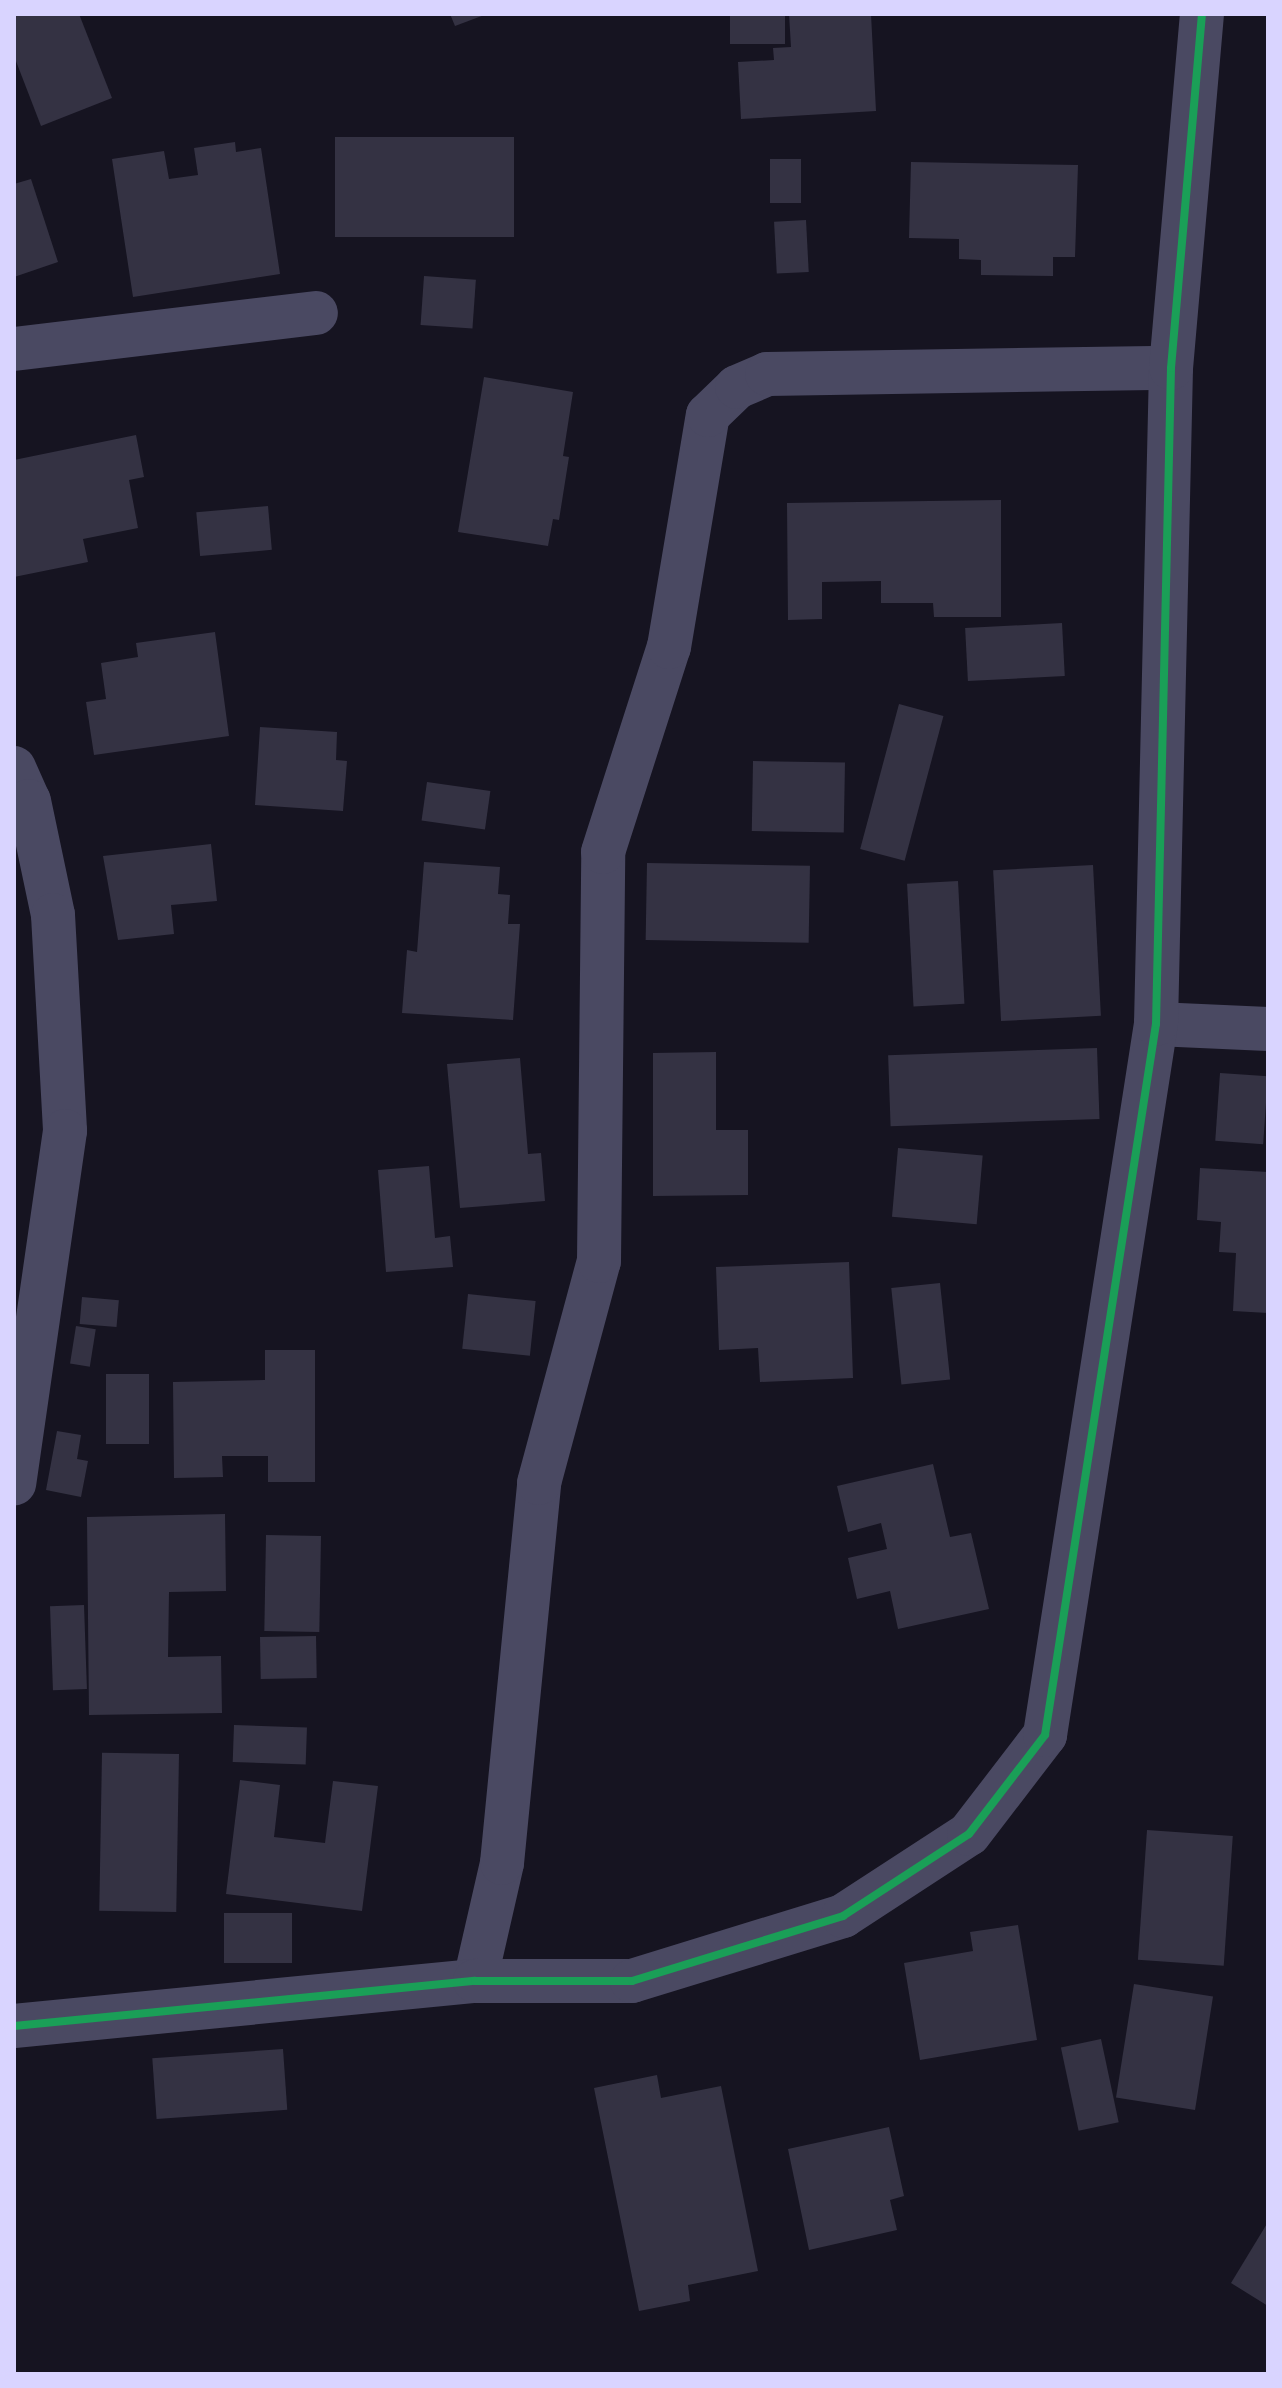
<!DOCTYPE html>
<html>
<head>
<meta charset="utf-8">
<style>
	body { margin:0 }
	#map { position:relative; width:1282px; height:2388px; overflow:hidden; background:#161421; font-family:"Varela Round",sans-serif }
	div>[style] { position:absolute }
	.building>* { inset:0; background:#343243; transform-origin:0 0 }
	.street>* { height:44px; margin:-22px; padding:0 22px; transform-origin:22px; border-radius:22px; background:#4a4962 }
	.cycleway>* { height:8px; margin:-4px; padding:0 4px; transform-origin:4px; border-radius:4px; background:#1a9f57 }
	span { translate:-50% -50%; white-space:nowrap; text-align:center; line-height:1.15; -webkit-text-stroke:6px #130f26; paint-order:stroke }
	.frame { position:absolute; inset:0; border:16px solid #d9d4ff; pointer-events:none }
</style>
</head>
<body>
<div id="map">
	<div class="building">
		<div style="clip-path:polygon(14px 14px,79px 14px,112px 98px,41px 126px,14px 56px)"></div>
		<div style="clip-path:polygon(450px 14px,487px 14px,455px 26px)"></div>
		<div style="left:730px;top:14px;width:55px;height:30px"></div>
		<div style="clip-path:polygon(789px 14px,871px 14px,876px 111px,741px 119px,738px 62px,774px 60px,773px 48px,791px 47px)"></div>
		<div style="left:514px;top:137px;width:100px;height:179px;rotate:90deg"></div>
		<div style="clip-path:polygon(235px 142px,236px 152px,261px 148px,280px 274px,133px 297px,112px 159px,164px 151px,169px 179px,198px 175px,194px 148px)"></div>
		<div style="left:801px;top:159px;width:44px;height:31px;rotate:90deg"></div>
		<div style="clip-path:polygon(911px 162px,1078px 165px,1075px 257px,1053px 257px,1053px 276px,981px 275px,981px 260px,959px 259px,959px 239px,909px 238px)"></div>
		<div style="clip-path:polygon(31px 179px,58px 262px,14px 277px,14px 184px)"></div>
		<div style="left:806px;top:220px;width:52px;height:32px;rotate:87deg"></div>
		<div style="left:424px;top:276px;width:52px;height:49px;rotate:4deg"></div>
		<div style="clip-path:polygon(484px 377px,573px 392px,563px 456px,569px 457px,559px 520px,553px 519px,548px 546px,458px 532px)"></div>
		<div style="clip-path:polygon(136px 435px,144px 477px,129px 480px,138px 528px,83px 539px,88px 562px,14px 577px,14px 460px)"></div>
		<div style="clip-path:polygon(1001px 500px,1001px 617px,934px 617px,933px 603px,881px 603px,881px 581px,822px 582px,822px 619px,788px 620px,787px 503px)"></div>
		<div style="left:268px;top:506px;width:44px;height:72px;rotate:85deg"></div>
		<div style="left:1062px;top:623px;width:53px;height:97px;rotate:87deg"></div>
		<div style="clip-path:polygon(215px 632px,229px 736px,94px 755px,86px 702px,106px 699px,101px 663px,138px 657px,136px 643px)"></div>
		<div style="left:899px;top:704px;width:46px;height:150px;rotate:15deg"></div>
		<div style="clip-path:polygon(260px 727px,337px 732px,336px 760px,347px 761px,343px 811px,255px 805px)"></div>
		<div style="left:753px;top:761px;width:92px;height:70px;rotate:1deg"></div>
		<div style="left:427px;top:782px;width:64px;height:39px;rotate:8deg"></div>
		<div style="clip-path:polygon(211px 844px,217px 901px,171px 905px,174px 934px,118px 940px,103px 856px)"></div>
		<div style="clip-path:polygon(424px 862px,500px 867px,498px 894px,510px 895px,508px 924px,520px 924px,513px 1020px,402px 1013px,407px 950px,417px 952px)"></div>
		<div style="left:647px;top:863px;width:163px;height:77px;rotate:1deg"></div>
		<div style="left:1093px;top:865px;width:151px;height:100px;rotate:87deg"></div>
		<div style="left:958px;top:881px;width:123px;height:51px;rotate:87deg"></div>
		<div style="left:1097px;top:1048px;width:71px;height:209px;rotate:88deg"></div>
		<div style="clip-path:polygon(716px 1052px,716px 1130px,748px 1130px,748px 1195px,653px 1196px,653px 1053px)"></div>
		<div style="clip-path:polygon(520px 1058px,528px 1154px,541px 1153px,545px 1201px,460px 1208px,447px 1064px)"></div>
		<div style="left:1220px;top:1073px;width:48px;height:68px;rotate:4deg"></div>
		<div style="left:898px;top:1148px;width:85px;height:69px;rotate:5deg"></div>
		<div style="clip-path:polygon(429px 1166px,435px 1238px,450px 1236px,453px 1267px,386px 1272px,378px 1170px)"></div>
		<div style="clip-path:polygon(1200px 1168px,1268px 1172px,1268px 1313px,1233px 1311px,1236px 1253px,1219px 1252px,1221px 1222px,1197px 1220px)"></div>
		<div style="clip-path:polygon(849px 1262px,853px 1378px,760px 1382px,758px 1348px,719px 1350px,716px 1267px)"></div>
		<div style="left:940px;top:1283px;width:97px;height:49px;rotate:84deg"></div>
		<div style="left:468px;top:1294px;width:68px;height:55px;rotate:6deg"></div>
		<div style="left:82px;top:1297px;width:37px;height:27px;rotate:5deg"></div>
		<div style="left:76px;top:1326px;width:20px;height:38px;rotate:9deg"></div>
		<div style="clip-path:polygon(265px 1350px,315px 1350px,315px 1482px,268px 1482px,268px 1456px,222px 1456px,223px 1477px,174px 1478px,173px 1382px,265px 1380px)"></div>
		<div style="left:149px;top:1374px;width:70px;height:43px;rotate:90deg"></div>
		<div style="clip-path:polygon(57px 1431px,81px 1435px,77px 1459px,88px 1461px,81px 1497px,46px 1490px)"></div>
		<div style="clip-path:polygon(933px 1464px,950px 1537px,971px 1533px,989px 1609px,898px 1629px,890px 1591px,857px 1599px,848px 1558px,887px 1549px,881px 1523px,848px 1532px,837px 1486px)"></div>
		<div style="clip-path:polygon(225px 1514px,226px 1591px,169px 1592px,168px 1657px,221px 1656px,222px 1713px,89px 1715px,87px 1517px)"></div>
		<div style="left:266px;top:1535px;width:55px;height:96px;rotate:1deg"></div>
		<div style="left:84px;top:1605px;width:84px;height:34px;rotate:88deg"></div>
		<div style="left:316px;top:1636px;width:42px;height:56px;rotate:89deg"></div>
		<div style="left:234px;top:1725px;width:73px;height:37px;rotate:2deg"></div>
		<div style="left:179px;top:1754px;width:158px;height:77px;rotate:91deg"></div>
		<div style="clip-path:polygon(240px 1780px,280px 1785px,274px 1837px,325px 1843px,333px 1781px,378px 1786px,362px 1911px,226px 1894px)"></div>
		<div style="left:1147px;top:1830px;width:86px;height:130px;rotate:4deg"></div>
		<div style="left:224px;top:1913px;width:68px;height:50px"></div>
		<div style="clip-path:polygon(1018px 1925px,1037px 2040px,920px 2060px,904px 1963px,973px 1951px,970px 1932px)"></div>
		<div style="left:1134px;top:1984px;width:80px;height:115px;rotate:9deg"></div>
		<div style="left:1101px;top:2039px;width:85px;height:41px;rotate:78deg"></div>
		<div style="left:283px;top:2049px;width:61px;height:131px;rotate:86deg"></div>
		<div style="clip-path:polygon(657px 2075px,661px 2098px,721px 2086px,758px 2271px,688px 2285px,690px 2301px,639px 2311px,594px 2088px)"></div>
		<div style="clip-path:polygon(889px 2127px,904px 2196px,890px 2200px,897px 2230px,809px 2250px,788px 2149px)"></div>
		<div style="clip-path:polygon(1268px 2222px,1268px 2306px,1231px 2283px)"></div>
	</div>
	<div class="street">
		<div style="left:14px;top:349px;width:304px;rotate:-6.8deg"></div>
		<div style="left:14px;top:768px;width:36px;rotate:66deg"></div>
		<div style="left:29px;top:801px;width:116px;rotate:78.1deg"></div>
		<div style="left:53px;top:915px;width:216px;rotate:86.8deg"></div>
		<div style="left:65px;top:1131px;width:356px;rotate:98.2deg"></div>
		<div style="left:1156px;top:1024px;width:112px;rotate:2.6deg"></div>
		<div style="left:475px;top:1981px;width:121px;rotate:-77.1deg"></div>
		<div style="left:502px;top:1863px;width:382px;rotate:-84.4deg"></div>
		<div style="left:539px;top:1483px;width:230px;rotate:-74.9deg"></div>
		<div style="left:599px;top:1261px;width:409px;rotate:-89.4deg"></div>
		<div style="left:603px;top:852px;width:215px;rotate:-72.2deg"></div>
		<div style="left:669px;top:647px;width:235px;rotate:-80.5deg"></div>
		<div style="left:708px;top:415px;width:40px;rotate:-44deg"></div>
		<div style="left:737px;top:387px;width:33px;rotate:-23deg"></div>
		<div style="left:767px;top:374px;width:404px;rotate:-0.9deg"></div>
		<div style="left:14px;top:2026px;width:463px;rotate:-5.6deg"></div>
		<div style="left:475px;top:1981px;width:157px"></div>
		<div style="left:632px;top:1981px;width:221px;rotate:-17.1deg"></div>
		<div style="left:843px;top:1916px;width:150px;rotate:-33.1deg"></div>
		<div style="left:969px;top:1834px;width:125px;rotate:-52.5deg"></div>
		<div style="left:1045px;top:1735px;width:720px;rotate:-81.13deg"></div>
		<div style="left:1156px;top:1024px;width:656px;rotate:-88.69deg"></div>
		<div style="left:1171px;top:368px;width:355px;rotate:-85deg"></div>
	</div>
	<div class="cycleway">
		<div style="left:14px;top:2026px;width:463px;rotate:-5.6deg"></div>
		<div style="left:475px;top:1981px;width:157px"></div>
		<div style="left:632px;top:1981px;width:221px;rotate:-17.1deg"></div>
		<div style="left:843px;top:1916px;width:150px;rotate:-33.1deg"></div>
		<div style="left:969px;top:1834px;width:125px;rotate:-52.5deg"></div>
		<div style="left:1045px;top:1735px;width:720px;rotate:-81.13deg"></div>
		<div style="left:1156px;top:1024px;width:656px;rotate:-88.69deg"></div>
		<div style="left:1171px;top:368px;width:355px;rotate:-85deg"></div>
	</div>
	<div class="frame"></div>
</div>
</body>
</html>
